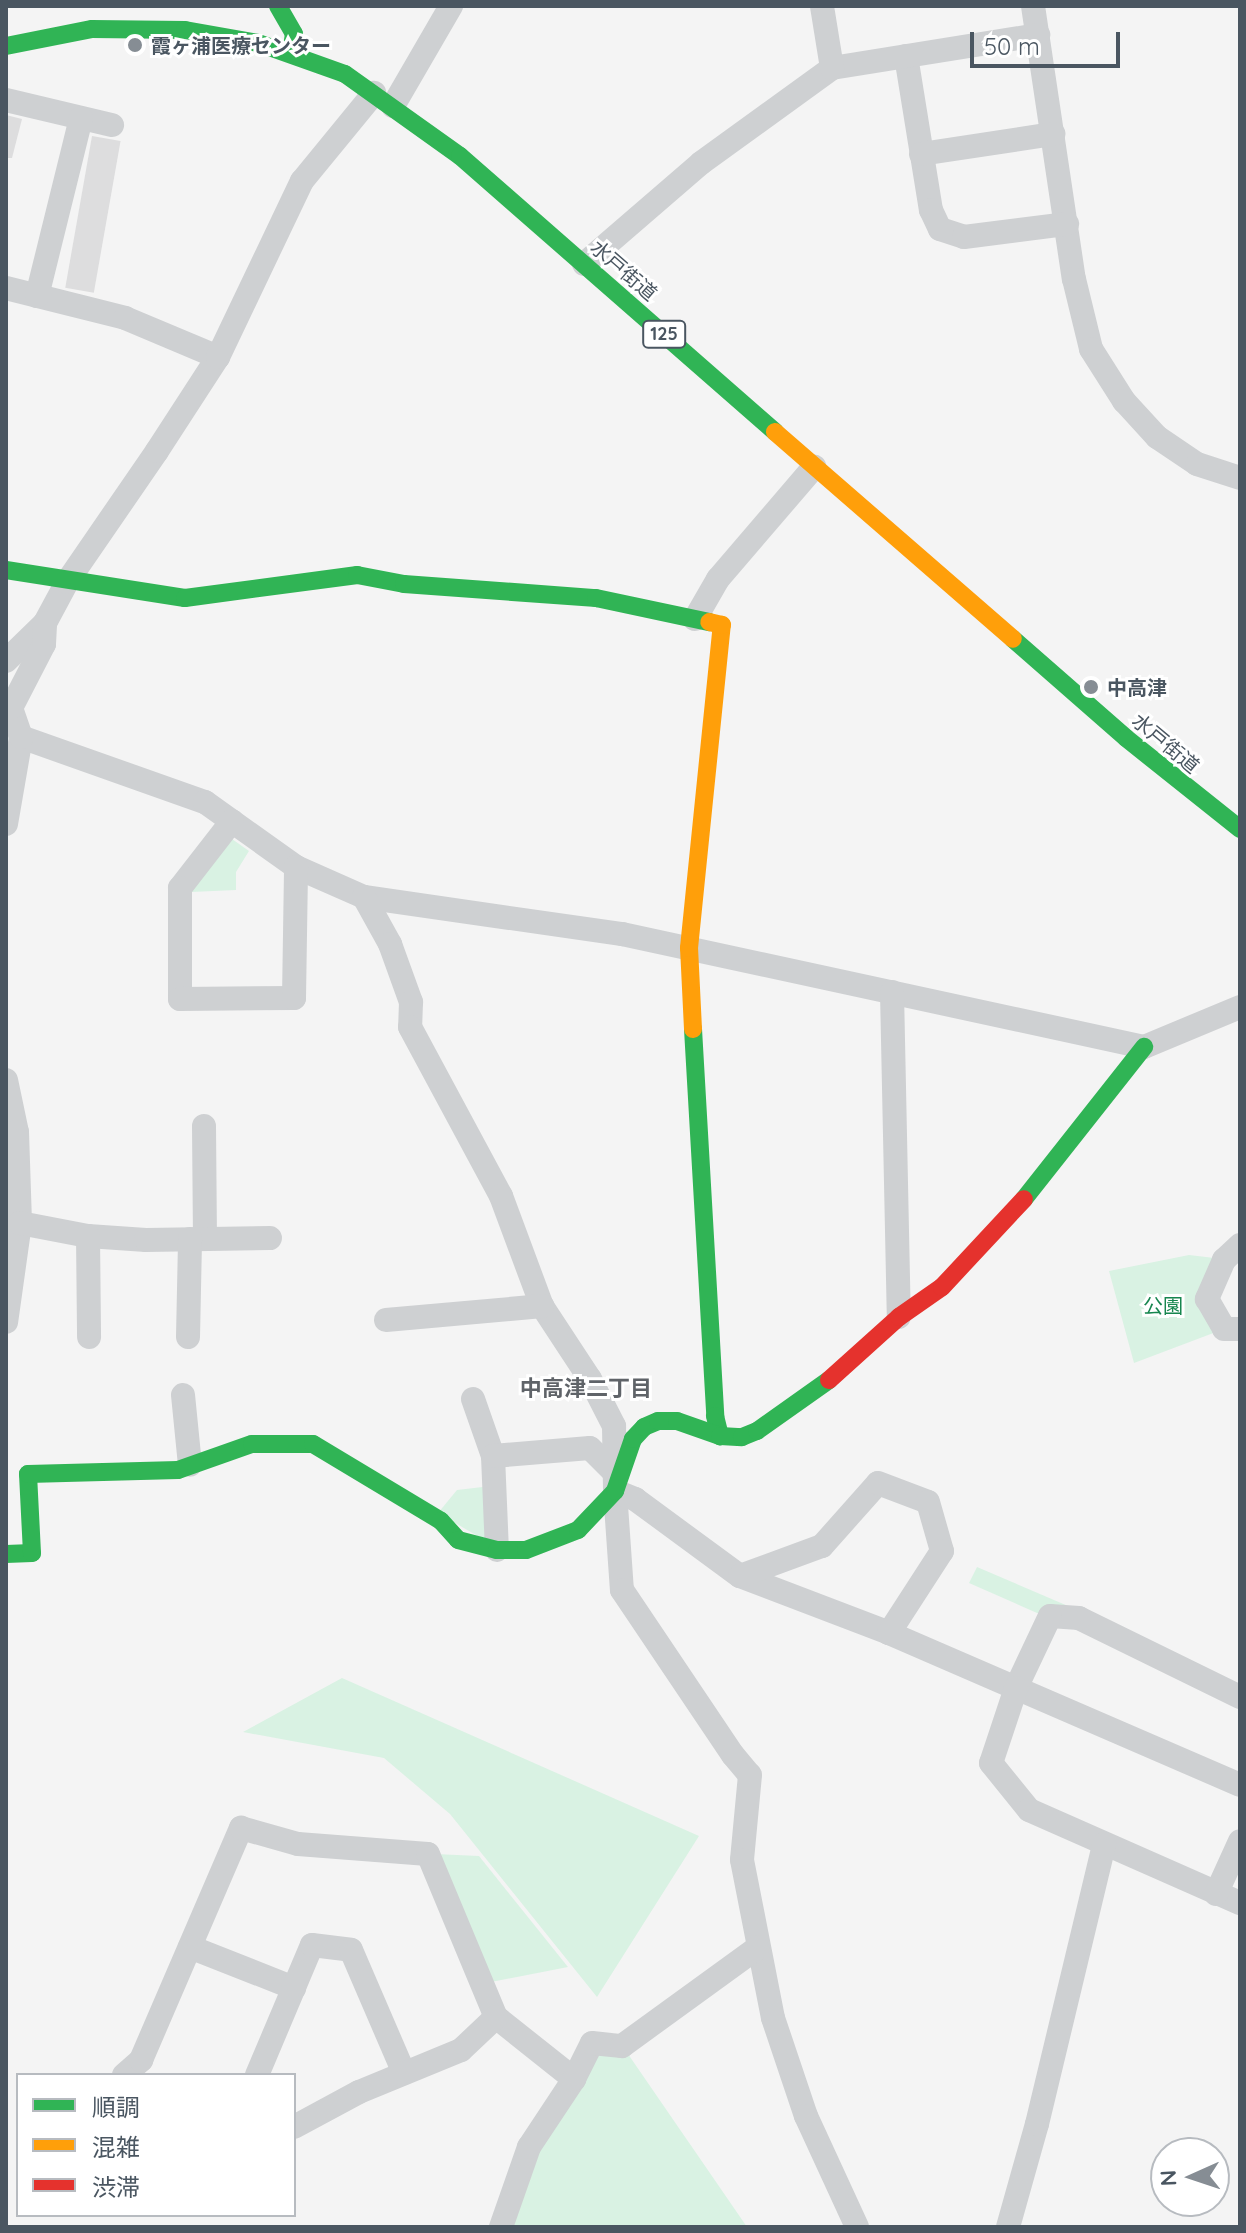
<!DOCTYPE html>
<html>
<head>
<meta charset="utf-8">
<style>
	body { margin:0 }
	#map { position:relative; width:1246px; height:2233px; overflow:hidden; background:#f4f4f4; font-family:Quicksand,"Noto Sans JP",sans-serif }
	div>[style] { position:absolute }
	.green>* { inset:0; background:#d9f2e3 }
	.building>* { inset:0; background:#ddddde; transform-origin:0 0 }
	.street>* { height:24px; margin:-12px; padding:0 12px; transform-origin:12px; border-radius:12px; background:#ced0d2 }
	.fast>* { height:18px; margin:-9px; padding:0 9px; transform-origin:9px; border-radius:9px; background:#30b455 }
	.slow>* { height:18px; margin:-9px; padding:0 9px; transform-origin:9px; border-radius:9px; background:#ff9f0a }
	.jam>* { height:18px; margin:-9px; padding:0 9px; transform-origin:9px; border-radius:9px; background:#e5322d }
	.dots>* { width:22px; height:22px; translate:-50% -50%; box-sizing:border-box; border:4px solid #fff; border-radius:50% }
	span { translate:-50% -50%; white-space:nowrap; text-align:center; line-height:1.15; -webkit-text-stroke:6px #fff; paint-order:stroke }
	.shield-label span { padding:2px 6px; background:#fff; border:2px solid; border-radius:6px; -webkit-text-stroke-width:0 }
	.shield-label { font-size:18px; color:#4a5661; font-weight:700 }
	.poi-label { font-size:20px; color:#4a5661; font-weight:700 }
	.left { translate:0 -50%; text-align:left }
	.street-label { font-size:20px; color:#4a5661 }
	.park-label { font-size:20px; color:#17864f }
	.neighbourhood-label { font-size:22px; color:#5f6368; font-weight:700 }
	.frame { position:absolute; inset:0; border:8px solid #4a5661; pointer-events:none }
	.legend { position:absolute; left:16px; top:2073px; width:280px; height:144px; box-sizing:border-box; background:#fff; border:2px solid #b7bbc0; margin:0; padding:10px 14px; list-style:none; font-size:24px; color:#4a5661 }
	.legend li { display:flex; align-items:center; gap:16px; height:40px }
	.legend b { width:40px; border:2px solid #b7bbc0 }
	.north { position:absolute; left:1150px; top:2137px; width:80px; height:80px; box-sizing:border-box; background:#fff; border:2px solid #b7bbc0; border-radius:50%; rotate:267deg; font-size:22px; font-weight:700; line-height:32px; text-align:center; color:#4a5661 }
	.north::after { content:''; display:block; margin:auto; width:28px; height:36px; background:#868d94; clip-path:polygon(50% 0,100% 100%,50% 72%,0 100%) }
	.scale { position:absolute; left:970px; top:32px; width:150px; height:36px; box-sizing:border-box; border:4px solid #4a5661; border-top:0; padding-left:10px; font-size:24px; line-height:28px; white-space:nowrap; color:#4a5661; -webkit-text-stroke:6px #fff; paint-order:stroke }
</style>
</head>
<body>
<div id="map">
	<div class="green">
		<div style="clip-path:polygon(232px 839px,249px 851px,236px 872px,236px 890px,191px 892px)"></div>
		<div style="clip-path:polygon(1189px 1255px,1223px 1259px,1206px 1298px,1224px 1329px,1134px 1363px,1109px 1271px)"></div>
		<div style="clip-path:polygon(491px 1486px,493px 1545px,438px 1513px,457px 1490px)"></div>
		<div style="clip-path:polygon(977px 1567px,1082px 1612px,1037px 1613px,969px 1583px)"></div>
		<div style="clip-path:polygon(342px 1678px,699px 1836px,597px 1997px,450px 1814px,384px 1758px,243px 1732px)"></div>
		<div style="clip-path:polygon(435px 1854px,479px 1856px,568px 1967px,486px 1983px)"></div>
		<div style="clip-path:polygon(597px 2050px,628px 2054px,747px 2227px,507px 2227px,535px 2151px)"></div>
	</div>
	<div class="building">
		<div style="clip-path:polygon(6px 115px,22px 119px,12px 158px,6px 158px)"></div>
		<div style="left:92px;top:136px;width:29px;height:154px;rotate:10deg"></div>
	</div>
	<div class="street">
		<div style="left:1033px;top:6px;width:276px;rotate:81.5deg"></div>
		<div style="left:1074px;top:279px;width:72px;rotate:76.3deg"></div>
		<div style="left:1091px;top:349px;width:62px;rotate:57.6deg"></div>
		<div style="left:1124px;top:401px;width:49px;rotate:47.5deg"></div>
		<div style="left:1157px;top:437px;width:48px;rotate:34deg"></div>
		<div style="left:1197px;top:464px;width:45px;rotate:18deg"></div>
		<div style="left:906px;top:56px;width:156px;rotate:80.8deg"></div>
		<div style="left:931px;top:210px;width:21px;rotate:65deg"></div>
		<div style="left:940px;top:229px;width:25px;rotate:18deg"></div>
		<div style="left:964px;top:237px;width:104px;rotate:-7.2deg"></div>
		<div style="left:832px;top:68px;width:209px;rotate:-9.1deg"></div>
		<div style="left:6px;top:100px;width:109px;rotate:13.3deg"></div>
		<div style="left:393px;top:106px;width:116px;rotate:-59.9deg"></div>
		<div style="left:921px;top:154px;width:134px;rotate:-8.6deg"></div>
		<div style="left:584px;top:264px;width:155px;rotate:-40.8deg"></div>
		<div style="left:701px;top:163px;width:162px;rotate:-35.9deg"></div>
		<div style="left:832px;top:68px;width:63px;rotate:-99.2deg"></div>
		<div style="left:6px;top:288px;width:123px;rotate:14.1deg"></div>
		<div style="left:125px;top:318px;width:101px;rotate:22.8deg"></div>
		<div style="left:37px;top:296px;width:183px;rotate:-76.1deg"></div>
		<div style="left:695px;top:619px;width:46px;rotate:-60.1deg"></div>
		<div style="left:718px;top:579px;width:148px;rotate:-49.4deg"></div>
		<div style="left:6px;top:661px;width:54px;rotate:-44.3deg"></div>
		<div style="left:45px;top:623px;width:47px;rotate:-61.8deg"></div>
		<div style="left:67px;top:582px;width:159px;rotate:-55.5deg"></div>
		<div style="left:157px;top:451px;width:112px;rotate:-57deg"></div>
		<div style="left:218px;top:357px;width:195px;rotate:-64.5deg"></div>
		<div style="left:302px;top:181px;width:114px;rotate:-50.7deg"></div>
		<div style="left:21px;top:737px;width:195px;rotate:19.5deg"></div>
		<div style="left:205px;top:802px;width:112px;rotate:35.5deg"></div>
		<div style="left:296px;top:867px;width:74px;rotate:23.8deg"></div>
		<div style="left:364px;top:897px;width:261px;rotate:8.2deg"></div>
		<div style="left:622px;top:934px;width:534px;rotate:12.21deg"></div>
		<div style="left:1144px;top:1047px;width:104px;rotate:-22.6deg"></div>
		<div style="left:232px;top:821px;width:85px;rotate:127.8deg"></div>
		<div style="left:180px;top:888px;width:111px;rotate:90deg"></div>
		<div style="left:180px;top:999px;width:114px;rotate:-0.5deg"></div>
		<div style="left:294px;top:998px;width:131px;rotate:-89.1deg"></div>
		<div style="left:6px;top:824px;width:88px;rotate:-80.2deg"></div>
		<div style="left:21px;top:737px;width:31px;rotate:-109deg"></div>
		<div style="left:11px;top:708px;width:72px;rotate:-62.7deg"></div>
		<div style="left:44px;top:644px;width:21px;rotate:-87deg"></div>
		<div style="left:364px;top:897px;width:54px;rotate:61deg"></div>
		<div style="left:390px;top:944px;width:62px;rotate:70.1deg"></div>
		<div style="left:411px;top:1002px;width:25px;rotate:92deg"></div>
		<div style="left:410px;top:1027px;width:192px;rotate:61.7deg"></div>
		<div style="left:501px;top:1196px;width:117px;rotate:69.6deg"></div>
		<div style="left:542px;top:1306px;width:87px;rotate:56.7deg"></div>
		<div style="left:590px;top:1379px;width:53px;rotate:62.9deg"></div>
		<div style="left:614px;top:1426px;width:65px;rotate:89.1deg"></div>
		<div style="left:615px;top:1491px;width:99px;rotate:86deg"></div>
		<div style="left:622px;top:1590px;width:199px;rotate:56.1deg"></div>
		<div style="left:733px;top:1755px;width:26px;rotate:50deg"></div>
		<div style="left:750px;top:1775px;width:85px;rotate:95.4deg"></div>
		<div style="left:742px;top:1860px;width:161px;rotate:78.9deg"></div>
		<div style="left:773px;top:2018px;width:103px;rotate:71.4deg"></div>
		<div style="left:806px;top:2116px;width:122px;rotate:65.3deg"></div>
		<div style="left:892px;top:992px;width:325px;rotate:88.8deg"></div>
		<div style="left:6px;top:1080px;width:53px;rotate:78.1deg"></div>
		<div style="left:17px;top:1132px;width:91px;rotate:88.1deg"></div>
		<div style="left:20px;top:1223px;width:100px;rotate:98deg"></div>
		<div style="left:204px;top:1126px;width:113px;rotate:89.5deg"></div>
		<div style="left:20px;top:1223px;width:69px;rotate:10.8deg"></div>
		<div style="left:88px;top:1236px;width:58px;rotate:3.9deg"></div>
		<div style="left:146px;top:1240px;width:124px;rotate:-0.9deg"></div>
		<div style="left:88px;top:1236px;width:101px;rotate:89.4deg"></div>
		<div style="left:1240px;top:1245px;width:22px;rotate:137deg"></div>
		<div style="left:1224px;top:1260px;width:43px;rotate:113.6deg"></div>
		<div style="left:1207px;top:1299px;width:34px;rotate:60deg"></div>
		<div style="left:1224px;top:1329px;width:16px"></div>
		<div style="left:386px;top:1320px;width:157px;rotate:-5.1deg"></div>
		<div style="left:188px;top:1337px;width:98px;rotate:-88.8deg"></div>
		<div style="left:183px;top:1395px;width:70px;rotate:84.3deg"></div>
		<div style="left:473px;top:1399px;width:60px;rotate:70.7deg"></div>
		<div style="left:493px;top:1456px;width:94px;rotate:87.6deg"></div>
		<div style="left:493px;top:1456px;width:97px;rotate:-4.7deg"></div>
		<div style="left:590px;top:1448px;width:35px;rotate:45deg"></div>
		<div style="left:615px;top:1491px;width:22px;rotate:22deg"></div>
		<div style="left:635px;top:1499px;width:130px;rotate:36.3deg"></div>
		<div style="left:740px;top:1576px;width:160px;rotate:20.9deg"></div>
		<div style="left:889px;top:1633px;width:382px;rotate:23.4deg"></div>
		<div style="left:740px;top:1576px;width:87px;rotate:-20.1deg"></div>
		<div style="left:822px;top:1546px;width:84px;rotate:-48.4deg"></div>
		<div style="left:878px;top:1483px;width:53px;rotate:20.8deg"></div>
		<div style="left:928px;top:1502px;width:51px;rotate:74.1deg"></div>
		<div style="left:942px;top:1551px;width:98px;rotate:122.9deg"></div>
		<div style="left:1240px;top:1697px;width:179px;rotate:-153.9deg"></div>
		<div style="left:1079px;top:1618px;width:29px;rotate:-176deg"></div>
		<div style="left:1050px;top:1616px;width:80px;rotate:115.3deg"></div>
		<div style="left:1016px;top:1688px;width:79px;rotate:108.4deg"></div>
		<div style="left:991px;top:1763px;width:60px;rotate:51deg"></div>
		<div style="left:1029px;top:1810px;width:231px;rotate:23.8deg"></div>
		<div style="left:1216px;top:1894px;width:58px;rotate:-65.6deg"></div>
		<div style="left:190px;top:1947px;width:112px;rotate:21.5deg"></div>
		<div style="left:124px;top:2075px;width:23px;rotate:-41deg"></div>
		<div style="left:141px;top:2060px;width:253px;rotate:-66.7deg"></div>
		<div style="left:241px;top:1828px;width:59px;rotate:15.7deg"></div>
		<div style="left:298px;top:1844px;width:130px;rotate:4.4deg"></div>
		<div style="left:428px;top:1854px;width:177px;rotate:67.4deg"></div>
		<div style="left:496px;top:2017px;width:100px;rotate:38.5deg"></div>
		<div style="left:257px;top:2075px;width:141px;rotate:-67.1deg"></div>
		<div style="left:312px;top:1945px;width:39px;rotate:7deg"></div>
		<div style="left:351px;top:1950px;width:134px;rotate:66.7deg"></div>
		<div style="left:294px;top:2127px;width:74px;rotate:-28.3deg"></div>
		<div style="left:359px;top:2092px;width:110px;rotate:-22.4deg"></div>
		<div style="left:461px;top:2050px;width:48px;rotate:-43.3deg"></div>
		<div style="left:501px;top:2227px;width:85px;rotate:-70.7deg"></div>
		<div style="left:529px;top:2147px;width:82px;rotate:-56.5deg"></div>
		<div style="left:574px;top:2079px;width:40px;rotate:-63.4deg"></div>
		<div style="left:592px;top:2043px;width:30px;rotate:6deg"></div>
		<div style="left:622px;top:2046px;width:167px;rotate:-36deg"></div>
		<div style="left:1008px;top:2227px;width:107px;rotate:-74.3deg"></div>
		<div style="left:1037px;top:2124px;width:288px;rotate:-76.5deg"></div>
	</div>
	<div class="fast">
		<div style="left:278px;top:6px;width:32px;rotate:60deg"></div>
		<div style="left:294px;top:34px;width:19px;rotate:99deg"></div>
		<div style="left:6px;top:46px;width:88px;rotate:-11.2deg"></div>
		<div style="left:92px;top:29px;width:93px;rotate:0.6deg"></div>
		<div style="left:185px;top:30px;width:74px;rotate:10.1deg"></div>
		<div style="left:258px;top:43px;width:92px;rotate:19.6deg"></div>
		<div style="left:345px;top:74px;width:141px;rotate:35.5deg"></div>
		<div style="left:460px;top:156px;width:419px;rotate:41.2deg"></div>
		<div style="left:6px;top:570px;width:181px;rotate:8.9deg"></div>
		<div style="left:185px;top:598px;width:174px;rotate:-7.6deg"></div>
		<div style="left:357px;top:575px;width:48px;rotate:10.8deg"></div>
		<div style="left:404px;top:584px;width:193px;rotate:4.2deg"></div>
		<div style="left:596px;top:598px;width:116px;rotate:12deg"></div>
		<div style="left:1013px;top:639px;width:150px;rotate:41.2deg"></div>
		<div style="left:1126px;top:738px;width:146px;rotate:38.6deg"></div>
		<div style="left:693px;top:1029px;width:388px;rotate:86.7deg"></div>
		<div style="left:715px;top:1416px;width:21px;rotate:76deg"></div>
		<div style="left:1024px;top:1199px;width:194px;rotate:-51.7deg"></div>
		<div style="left:6px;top:1554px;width:26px;rotate:-2deg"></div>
		<div style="left:32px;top:1553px;width:79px;rotate:-92.9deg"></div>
		<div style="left:28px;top:1474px;width:150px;rotate:-1.5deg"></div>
		<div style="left:178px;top:1470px;width:78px;rotate:-19.4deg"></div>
		<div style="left:252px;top:1444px;width:61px"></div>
		<div style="left:313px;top:1444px;width:149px;rotate:31deg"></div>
		<div style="left:441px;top:1521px;width:25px;rotate:48deg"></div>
		<div style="left:458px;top:1540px;width:40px;rotate:14.4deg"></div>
		<div style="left:497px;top:1550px;width:29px"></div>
		<div style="left:526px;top:1550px;width:56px;rotate:-21deg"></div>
		<div style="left:578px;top:1530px;width:54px;rotate:-46.5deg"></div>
		<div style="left:615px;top:1491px;width:55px;rotate:-70.9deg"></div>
		<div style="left:633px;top:1439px;width:16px;rotate:-47deg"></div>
		<div style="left:644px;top:1427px;width:15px;rotate:-23deg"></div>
		<div style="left:658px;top:1421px;width:19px"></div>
		<div style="left:677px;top:1421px;width:46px;rotate:19.2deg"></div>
		<div style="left:720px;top:1436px;width:22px;rotate:3deg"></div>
		<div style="left:742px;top:1437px;width:16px;rotate:-22deg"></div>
		<div style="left:757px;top:1431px;width:88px;rotate:-35.3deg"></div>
	</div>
	<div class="slow">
		<div style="left:775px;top:432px;width:315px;rotate:41deg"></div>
		<div style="left:693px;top:1029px;width:81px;rotate:-92.8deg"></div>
		<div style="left:689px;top:948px;width:325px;rotate:-84.2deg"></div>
		<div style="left:722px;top:625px;width:13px;rotate:-167deg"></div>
	</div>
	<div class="jam">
		<div style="left:829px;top:1380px;width:94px;rotate:-42deg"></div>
		<div style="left:899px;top:1317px;width:52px;rotate:-34.9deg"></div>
		<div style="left:942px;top:1287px;width:120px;rotate:-47deg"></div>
	</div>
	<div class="dots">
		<div style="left:135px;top:45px;background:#868d94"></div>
		<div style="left:1091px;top:687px;background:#868d94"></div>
	</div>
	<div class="shield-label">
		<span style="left:664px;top:334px">125</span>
	</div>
	<div class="poi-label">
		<span class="left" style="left:151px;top:45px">霞ヶ浦医療センター</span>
		<span class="left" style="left:1107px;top:687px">中高津</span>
	</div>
	<div class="street-label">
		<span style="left:624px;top:270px;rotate:41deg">水戸街道</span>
		<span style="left:1166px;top:743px;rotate:40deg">水戸街道</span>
	</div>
	<div class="park-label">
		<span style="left:1163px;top:1305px">公園</span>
	</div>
	<div class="neighbourhood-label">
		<span style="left:586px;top:1389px">中高津二丁目</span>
	</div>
	<div class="frame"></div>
	<ul class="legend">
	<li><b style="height:10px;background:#30b455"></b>順調</li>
	<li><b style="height:10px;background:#ff9f0a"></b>混雑</li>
	<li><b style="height:10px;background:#e5322d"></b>渋滞</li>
	</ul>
	<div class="north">N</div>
	<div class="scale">50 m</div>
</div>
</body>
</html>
